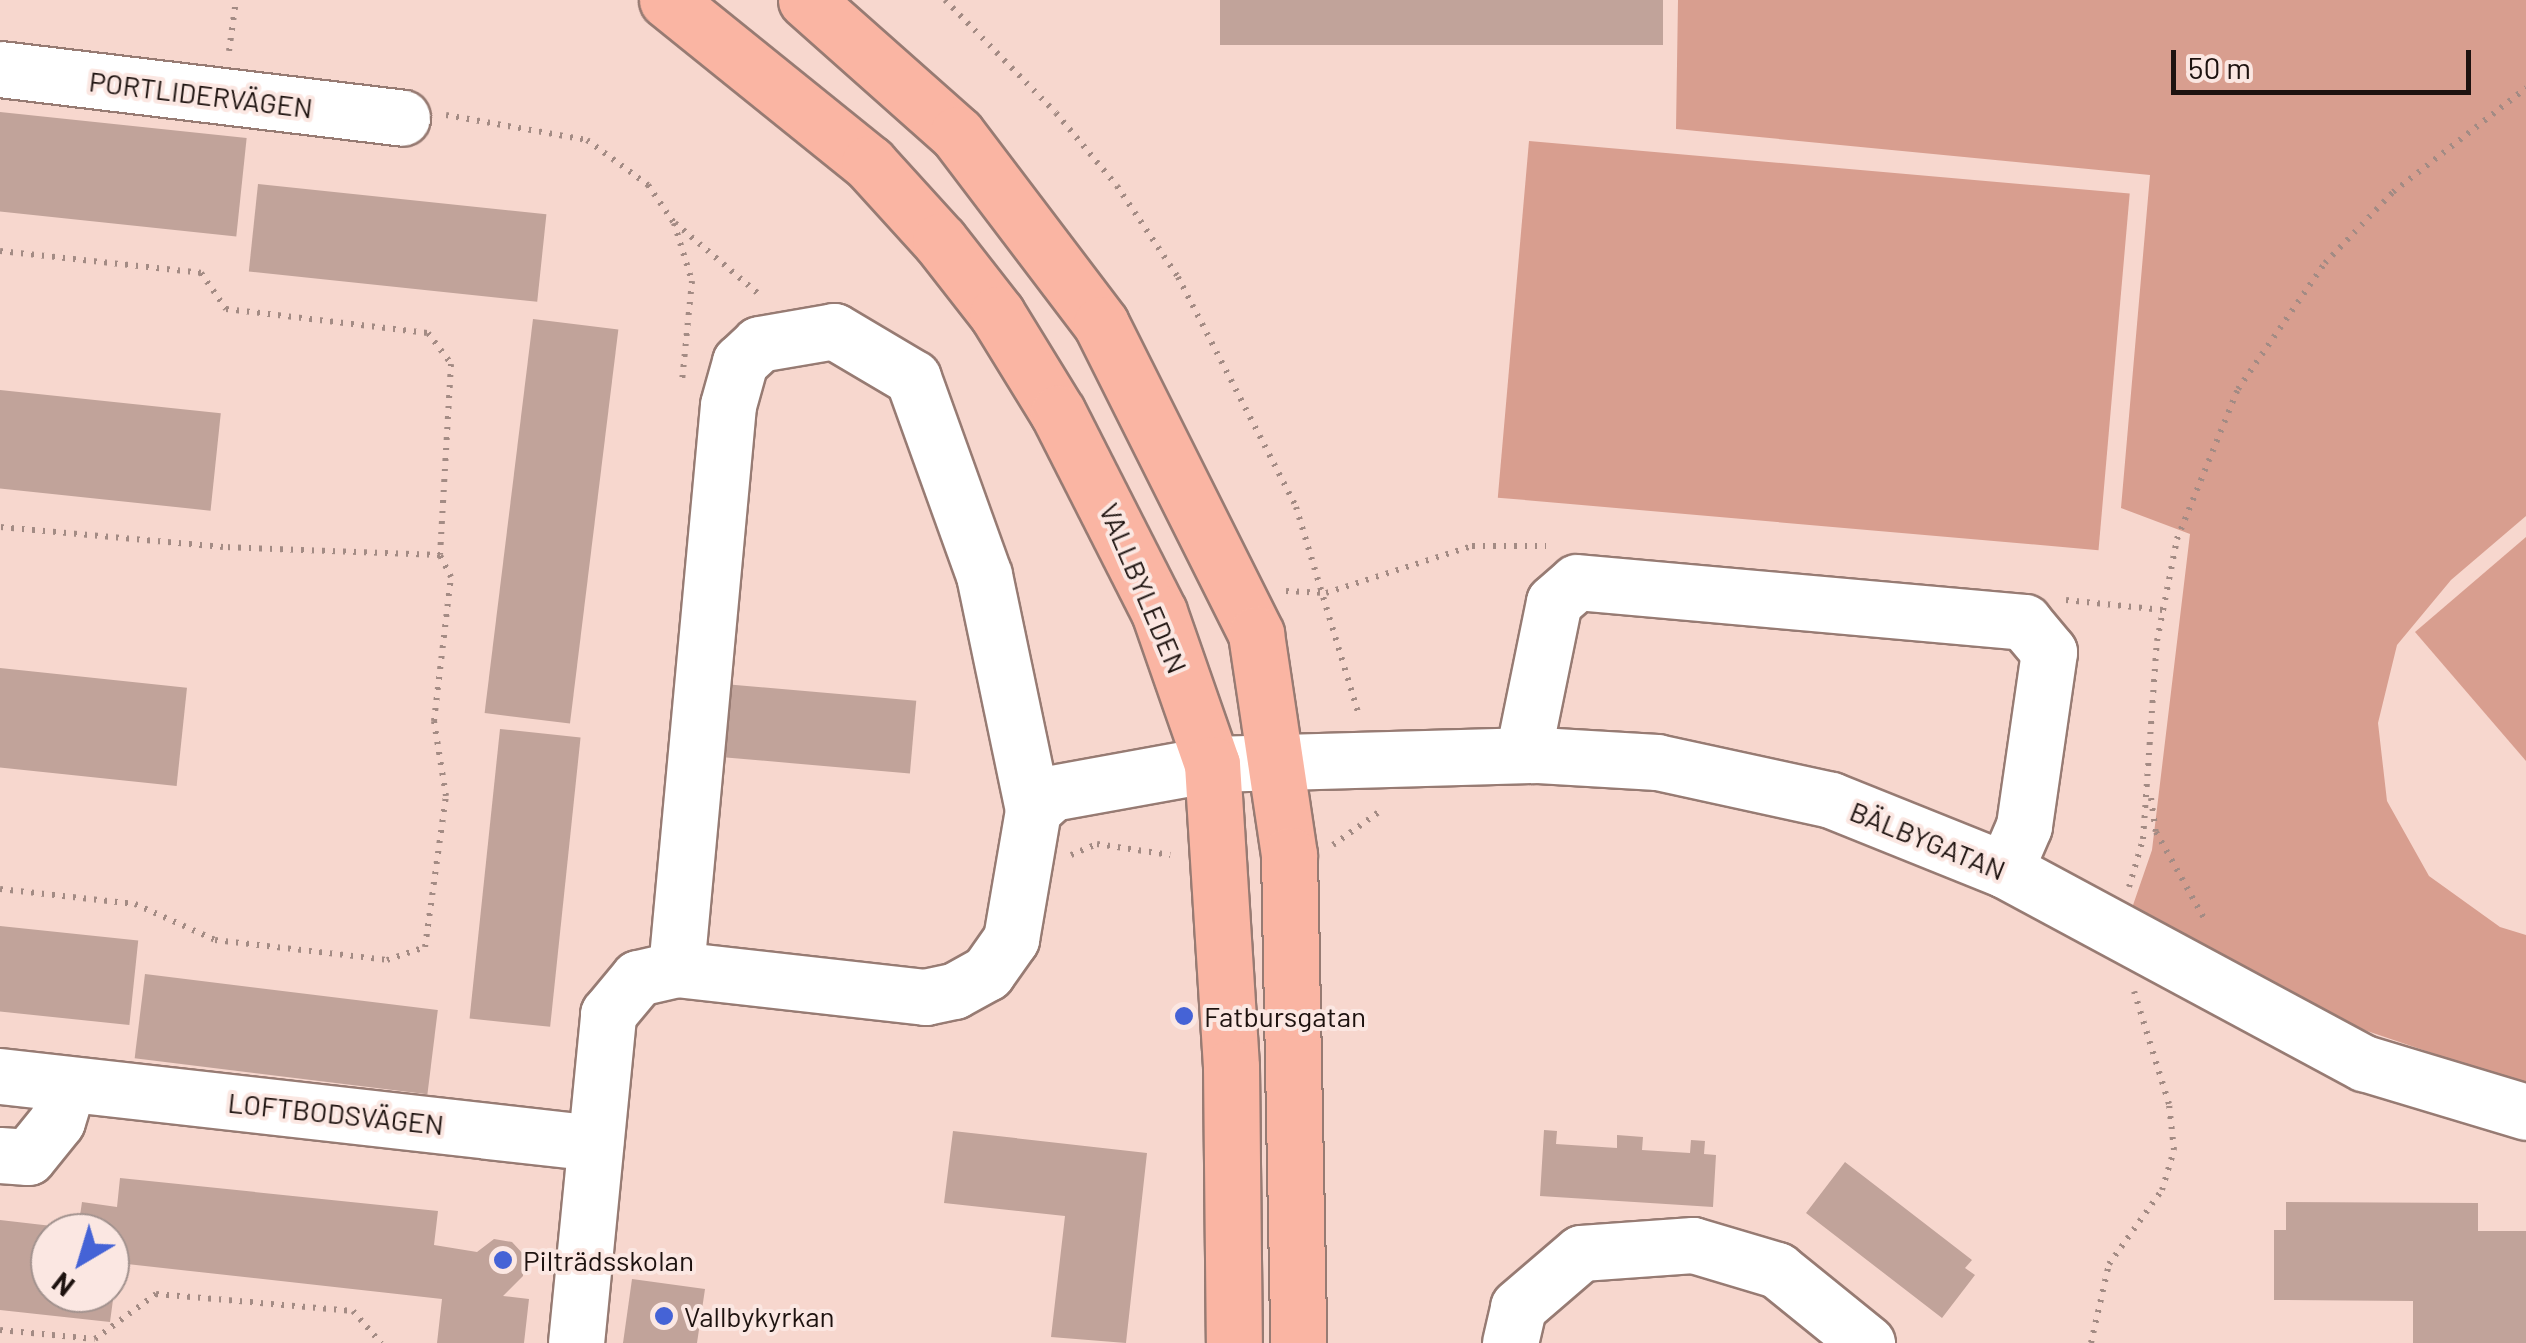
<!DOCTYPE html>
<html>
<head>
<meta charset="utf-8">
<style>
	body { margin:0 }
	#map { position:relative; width:2526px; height:1343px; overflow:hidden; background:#f7d7ce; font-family:Barlow,sans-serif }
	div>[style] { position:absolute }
	.green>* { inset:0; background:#d89e8f; transform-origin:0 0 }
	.building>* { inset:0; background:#c1a39a; transform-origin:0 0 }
	.path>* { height:6px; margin-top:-3px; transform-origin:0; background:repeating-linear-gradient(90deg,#a38b84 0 2.5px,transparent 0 10.5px) }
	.roads { filter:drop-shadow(2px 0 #977b73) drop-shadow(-2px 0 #977b73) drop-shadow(0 2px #977b73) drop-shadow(0 -2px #977b73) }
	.minor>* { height:55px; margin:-27.5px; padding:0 27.5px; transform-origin:27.5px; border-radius:27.5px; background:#fff }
	.major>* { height:55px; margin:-27.5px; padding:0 27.5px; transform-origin:27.5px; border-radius:27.5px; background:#fab5a3 }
	.dots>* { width:28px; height:28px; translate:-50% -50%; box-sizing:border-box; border:5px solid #fbe7e2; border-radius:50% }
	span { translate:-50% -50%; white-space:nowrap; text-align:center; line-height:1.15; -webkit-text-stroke:8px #fbe7e2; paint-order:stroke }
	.street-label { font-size:28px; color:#1d120f }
	.poi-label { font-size:28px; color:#1d120f }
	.left { translate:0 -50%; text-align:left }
	.north { position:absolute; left:30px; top:1213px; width:100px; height:100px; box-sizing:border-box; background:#fbe7e2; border:2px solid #a2928e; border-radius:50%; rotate:218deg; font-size:28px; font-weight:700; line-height:40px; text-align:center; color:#1d120f }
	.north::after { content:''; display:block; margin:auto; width:35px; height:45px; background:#4563d6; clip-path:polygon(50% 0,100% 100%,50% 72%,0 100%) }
	.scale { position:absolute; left:2171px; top:50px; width:300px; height:45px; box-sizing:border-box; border:5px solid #1d120f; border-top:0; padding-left:12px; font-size:30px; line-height:35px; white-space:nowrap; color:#1d120f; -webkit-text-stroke:8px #fbe7e2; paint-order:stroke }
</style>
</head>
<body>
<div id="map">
	<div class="green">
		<div style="clip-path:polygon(1678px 0,2526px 0,2526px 516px,2451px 580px,2397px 645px,2378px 723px,2387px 801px,2429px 876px,2500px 927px,2526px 935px,2526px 1085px,2323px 1016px,2132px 908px,2152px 850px,2190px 534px,2121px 508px,2150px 175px,1676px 129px)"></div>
		<div style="left:1529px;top:141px;width:603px;height:358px;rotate:5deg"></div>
		<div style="clip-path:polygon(2526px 537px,2526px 761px,2415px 632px)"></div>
	</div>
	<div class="building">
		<div style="left:1220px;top:0;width:443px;height:45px"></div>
		<div style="left:0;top:112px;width:248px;height:99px;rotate:6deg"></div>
		<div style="left:258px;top:184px;width:290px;height:88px;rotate:6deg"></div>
		<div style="left:533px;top:319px;width:86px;height:397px;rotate:7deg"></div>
		<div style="left:0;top:390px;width:222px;height:98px;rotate:6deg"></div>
		<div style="left:0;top:668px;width:188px;height:99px;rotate:6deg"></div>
		<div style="left:724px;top:684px;width:193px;height:73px;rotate:5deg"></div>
		<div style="left:500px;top:729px;width:81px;height:291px;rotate:6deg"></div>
		<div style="left:0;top:926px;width:139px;height:85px;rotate:6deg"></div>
		<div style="left:145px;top:974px;width:295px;height:85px;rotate:7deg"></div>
		<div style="clip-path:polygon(1544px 1130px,1557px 1131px,1556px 1144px,1617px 1148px,1617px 1135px,1643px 1137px,1642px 1150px,1690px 1153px,1691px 1140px,1705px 1141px,1704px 1154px,1716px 1155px,1713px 1207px,1540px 1196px)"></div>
		<div style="clip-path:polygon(953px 1131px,1147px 1153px,1126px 1343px,1051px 1337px,1065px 1216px,944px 1203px)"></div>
		<div style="clip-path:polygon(1845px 1162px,1972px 1260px,1965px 1268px,1975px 1275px,1942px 1318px,1806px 1213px)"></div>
		<div style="clip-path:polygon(evenodd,120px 1178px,438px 1211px,434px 1245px,477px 1252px,494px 1239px,512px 1242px,525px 1256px,523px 1276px,503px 1296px,529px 1299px,524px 1343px,437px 1343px,442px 1299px,118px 1263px,110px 1322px,0 1310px,0 1220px,78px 1229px,82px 1202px,117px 1207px,120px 1178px,50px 1233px,110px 1233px,110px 1293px,50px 1293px,50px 1233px)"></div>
		<div style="clip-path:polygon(2286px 1202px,2478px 1203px,2478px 1231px,2526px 1231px,2526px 1343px,2413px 1343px,2413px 1301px,2274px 1300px,2274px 1230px,2286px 1230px)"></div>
		<div style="clip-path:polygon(632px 1279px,705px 1289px,697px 1343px,623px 1343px)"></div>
	</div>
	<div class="path">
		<div style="left:945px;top:0;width:158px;rotate:45.5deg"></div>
		<div style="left:1056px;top:113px;width:95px;rotate:50.1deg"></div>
		<div style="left:1117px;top:186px;width:110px;rotate:56.2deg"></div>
		<div style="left:1178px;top:277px;width:259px;rotate:62.8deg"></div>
		<div style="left:1296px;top:507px;width:218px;rotate:73.2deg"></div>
		<div style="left:229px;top:51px;width:51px;rotate:-82.2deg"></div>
		<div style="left:446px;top:115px;width:143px;rotate:10.1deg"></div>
		<div style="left:587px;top:140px;width:76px;rotate:36.4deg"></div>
		<div style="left:648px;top:185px;width:46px;rotate:55.6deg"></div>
		<div style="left:674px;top:223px;width:61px;rotate:72.8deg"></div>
		<div style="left:692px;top:281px;width:100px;rotate:95.7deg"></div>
		<div style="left:675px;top:223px;width:113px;rotate:40.3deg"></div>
		<div style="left:0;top:251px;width:202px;rotate:6.2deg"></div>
		<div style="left:201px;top:273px;width:44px;rotate:55.2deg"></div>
		<div style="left:226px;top:309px;width:203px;rotate:6.8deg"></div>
		<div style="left:428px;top:333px;width:39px;rotate:53deg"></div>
		<div style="left:451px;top:364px;width:191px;rotate:93.3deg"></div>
		<div style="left:440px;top:555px;width:217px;rotate:-177.9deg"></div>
		<div style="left:223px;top:547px;width:224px;rotate:-174.9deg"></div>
		<div style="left:1286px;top:591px;width:40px;rotate:2.9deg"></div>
		<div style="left:1326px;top:593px;width:153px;rotate:-17.8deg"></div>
		<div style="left:1472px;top:546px;width:74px"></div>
		<div style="left:2066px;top:600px;width:97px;rotate:5.9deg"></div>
		<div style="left:2151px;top:798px;width:34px;rotate:82deg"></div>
		<div style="left:2156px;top:832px;width:103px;rotate:60.9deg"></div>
		<div style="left:1333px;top:845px;width:62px;rotate:-35.8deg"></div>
		<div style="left:1071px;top:855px;width:28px;rotate:-23deg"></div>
		<div style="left:1097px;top:844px;width:74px;rotate:8.6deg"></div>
		<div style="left:2129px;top:887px;width:50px;rotate:-73.7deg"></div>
		<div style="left:2143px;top:839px;width:198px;rotate:-86deg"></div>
		<div style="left:2157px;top:641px;width:104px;rotate:-78.9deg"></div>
		<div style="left:2177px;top:539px;width:162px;rotate:-67.9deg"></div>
		<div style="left:2238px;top:389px;width:153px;rotate:-55.4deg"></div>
		<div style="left:2325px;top:263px;width:98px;rotate:-46.2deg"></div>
		<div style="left:2393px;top:192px;width:169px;rotate:-38deg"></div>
		<div style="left:0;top:889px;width:136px;rotate:6.3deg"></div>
		<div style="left:135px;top:904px;width:88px;rotate:24.2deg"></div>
		<div style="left:215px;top:940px;width:173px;rotate:6.6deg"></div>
		<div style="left:387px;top:960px;width:40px;rotate:-18.9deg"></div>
		<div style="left:425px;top:947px;width:152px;rotate:-82.1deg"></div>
		<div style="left:446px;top:796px;width:76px;rotate:-99.1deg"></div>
		<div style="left:434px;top:721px;width:145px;rotate:-83.3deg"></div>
		<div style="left:451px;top:577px;width:25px;rotate:-117deg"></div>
		<div style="left:0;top:1330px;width:95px;rotate:5.4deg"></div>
		<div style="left:95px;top:1339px;width:76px;rotate:-36.4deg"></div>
		<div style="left:156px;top:1294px;width:198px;rotate:4.9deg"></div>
		<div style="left:353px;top:1311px;width:43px;rotate:48.8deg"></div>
		<div style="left:2091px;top:1343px;width:81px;rotate:-77.2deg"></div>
		<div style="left:2109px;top:1264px;width:91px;rotate:-54.4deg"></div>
		<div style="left:2162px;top:1190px;width:42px;rotate:-73.3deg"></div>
		<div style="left:2174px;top:1150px;width:46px;rotate:-96.2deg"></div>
		<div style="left:2169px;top:1104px;width:118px;rotate:-107.2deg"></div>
	</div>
	<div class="roads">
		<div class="minor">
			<div style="left:0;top:69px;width:405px;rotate:6.9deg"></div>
			<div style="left:1523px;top:754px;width:155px;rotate:-78.5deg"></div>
			<div style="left:1554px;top:602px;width:30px;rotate:-41deg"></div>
			<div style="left:1577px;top:582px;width:449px;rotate:5.1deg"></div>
			<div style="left:2024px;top:622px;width:39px;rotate:50deg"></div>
			<div style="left:2049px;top:652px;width:176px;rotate:98.2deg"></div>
			<div style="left:2024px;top:826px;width:48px;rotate:113.4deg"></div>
			<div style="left:676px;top:969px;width:566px;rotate:-84.73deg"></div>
			<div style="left:728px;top:405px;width:45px;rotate:-74.4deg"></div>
			<div style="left:740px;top:362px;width:26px;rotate:-43deg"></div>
			<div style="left:759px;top:344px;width:76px;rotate:-9.8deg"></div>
			<div style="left:834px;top:331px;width:92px;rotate:30.7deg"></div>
			<div style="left:913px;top:378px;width:209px;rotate:70.2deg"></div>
			<div style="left:984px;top:575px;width:240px;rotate:78.2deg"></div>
			<div style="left:0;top:1076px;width:599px;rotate:6.42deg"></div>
			<div style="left:0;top:1155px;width:28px;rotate:4deg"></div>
			<div style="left:28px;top:1157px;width:46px;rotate:-51.1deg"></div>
			<div style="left:57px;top:1121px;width:34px;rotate:-73deg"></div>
			<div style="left:67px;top:1088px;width:10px;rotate:-11deg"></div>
			<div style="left:576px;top:1343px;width:331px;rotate:-84.4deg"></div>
			<div style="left:608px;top:1014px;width:47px;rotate:-50.2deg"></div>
			<div style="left:638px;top:978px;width:39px;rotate:-13deg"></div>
			<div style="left:676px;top:969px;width:251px;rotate:6.4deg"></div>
			<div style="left:925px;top:997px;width:30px;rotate:-12deg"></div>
			<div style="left:954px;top:991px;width:38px;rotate:-29deg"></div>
			<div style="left:987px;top:973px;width:42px;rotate:-54.8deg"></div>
			<div style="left:1011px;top:939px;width:131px;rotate:-80.3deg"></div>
			<div style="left:1033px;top:810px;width:25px;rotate:-42deg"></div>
			<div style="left:1052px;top:793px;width:163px;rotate:-10.3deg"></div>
			<div style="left:1212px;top:764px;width:326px;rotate:-1.6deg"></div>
			<div style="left:1538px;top:755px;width:119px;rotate:3.4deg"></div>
			<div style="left:1657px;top:762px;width:178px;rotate:12.3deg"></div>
			<div style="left:1831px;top:800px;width:188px;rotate:21.9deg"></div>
			<div style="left:2005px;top:870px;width:408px;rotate:28.3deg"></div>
			<div style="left:2364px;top:1063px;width:169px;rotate:16.8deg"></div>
			<div style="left:1510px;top:1343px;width:37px;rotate:-77deg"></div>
			<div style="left:1518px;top:1307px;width:83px;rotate:-40.6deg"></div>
			<div style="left:1581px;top:1253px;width:112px;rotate:-4.1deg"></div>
			<div style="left:1693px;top:1245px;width:88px;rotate:16.6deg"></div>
			<div style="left:1777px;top:1270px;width:116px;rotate:39deg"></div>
		</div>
		<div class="major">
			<div style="left:667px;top:0;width:260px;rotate:38.9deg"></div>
			<div style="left:869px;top:163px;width:105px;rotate:47.7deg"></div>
			<div style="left:940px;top:241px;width:93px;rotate:52deg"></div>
			<div style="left:997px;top:314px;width:116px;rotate:58.4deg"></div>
			<div style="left:1058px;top:413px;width:223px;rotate:63.1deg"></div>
			<div style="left:1159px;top:612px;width:161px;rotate:70.8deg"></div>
			<div style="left:1212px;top:764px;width:304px;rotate:86.4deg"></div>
			<div style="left:1231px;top:1067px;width:276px;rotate:89.4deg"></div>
			<div style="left:806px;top:0;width:202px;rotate:41.6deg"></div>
			<div style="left:957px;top:134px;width:238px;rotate:52.8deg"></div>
			<div style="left:1101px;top:324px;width:347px;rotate:63.4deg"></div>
			<div style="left:1256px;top:634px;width:223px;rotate:81.5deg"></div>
			<div style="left:1289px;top:855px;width:488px;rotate:88.9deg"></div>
		</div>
	</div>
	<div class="dots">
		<div style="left:1184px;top:1016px;background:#4563d6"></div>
		<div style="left:503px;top:1260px;background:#4563d6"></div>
		<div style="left:664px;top:1316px;background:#4563d6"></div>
	</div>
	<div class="street-label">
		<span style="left:201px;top:94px;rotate:7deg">PORTLIDERVÄGEN</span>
		<span style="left:1144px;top:588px;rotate:67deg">VALLBYLEDEN</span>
		<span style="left:1928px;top:840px;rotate:22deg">BÄLBYGATAN</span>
		<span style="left:336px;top:1113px;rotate:6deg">LOFTBODSVÄGEN</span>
	</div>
	<div class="poi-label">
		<span class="left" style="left:1204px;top:1016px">Fatbursgatan</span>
		<span class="left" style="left:523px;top:1260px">Pilträdsskolan</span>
		<span class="left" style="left:684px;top:1316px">Vallbykyrkan</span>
	</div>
	<div class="north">N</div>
	<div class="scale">50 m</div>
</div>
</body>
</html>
